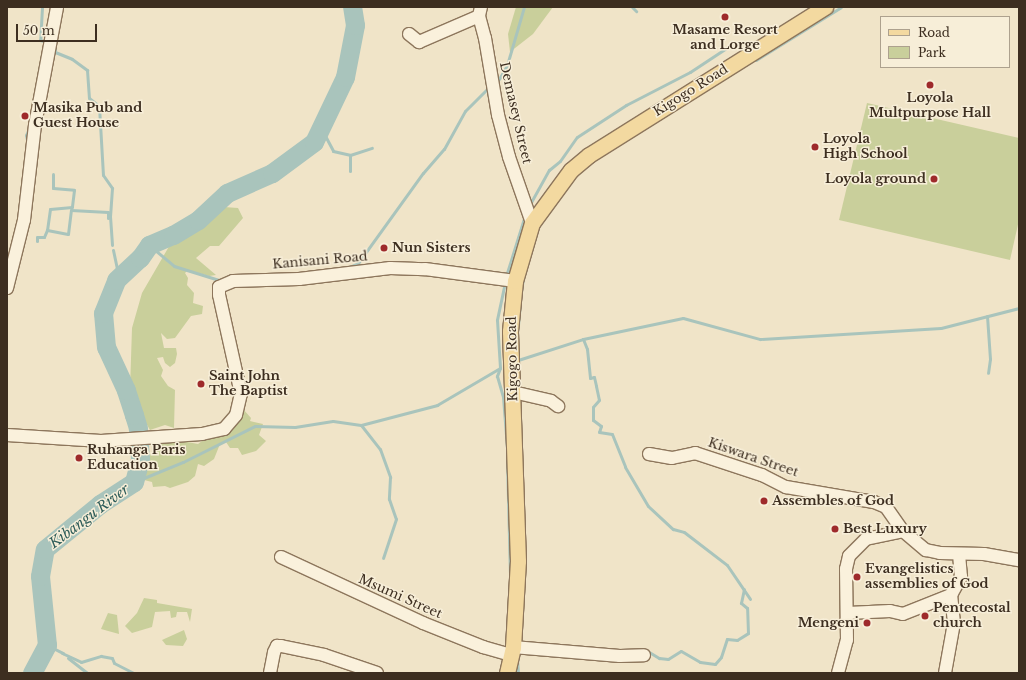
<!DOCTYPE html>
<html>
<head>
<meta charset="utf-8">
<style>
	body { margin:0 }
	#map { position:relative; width:1026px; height:680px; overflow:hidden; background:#f0e4c8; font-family:"Libre Baskerville",serif }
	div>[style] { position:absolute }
	.green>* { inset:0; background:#c9cf9b }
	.stream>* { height:3px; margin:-1.5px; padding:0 1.5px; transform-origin:1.5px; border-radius:1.5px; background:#a9c4bc }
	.river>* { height:19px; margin:-9.5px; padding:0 9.5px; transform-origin:9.5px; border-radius:9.5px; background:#a9c4bc }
	.roads { filter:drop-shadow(1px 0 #8d765c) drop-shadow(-1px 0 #8d765c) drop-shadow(0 1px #8d765c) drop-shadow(0 -1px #8d765c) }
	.minor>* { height:12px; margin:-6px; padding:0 6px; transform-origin:6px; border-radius:6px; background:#faf1dc }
	.major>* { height:15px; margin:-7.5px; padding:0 7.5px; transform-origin:7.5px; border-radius:7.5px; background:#f3d9a0 }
	.dots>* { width:11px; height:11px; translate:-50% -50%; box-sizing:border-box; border:2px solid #f7eed8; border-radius:50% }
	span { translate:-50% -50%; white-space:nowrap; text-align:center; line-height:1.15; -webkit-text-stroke:3px #f7eed8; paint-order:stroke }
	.poi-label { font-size:13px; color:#3d2e20; font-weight:700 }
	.left { translate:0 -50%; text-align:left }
	.right { translate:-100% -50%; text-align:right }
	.street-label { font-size:13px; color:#3d2e20 }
	.water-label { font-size:14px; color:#2f5d5a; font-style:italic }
	.frame { position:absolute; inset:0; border:8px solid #3d2e20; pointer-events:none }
	.legend { position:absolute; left:880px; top:16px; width:130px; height:52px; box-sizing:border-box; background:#f7eed8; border:1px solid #ada18e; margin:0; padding:5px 7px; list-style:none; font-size:12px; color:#3d2e20 }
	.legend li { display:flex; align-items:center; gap:8px; height:20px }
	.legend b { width:20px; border:1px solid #ada18e }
	.scale { position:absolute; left:16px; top:24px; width:81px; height:18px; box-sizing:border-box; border:2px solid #3d2e20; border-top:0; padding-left:5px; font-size:12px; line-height:14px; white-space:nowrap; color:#3d2e20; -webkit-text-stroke:3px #f7eed8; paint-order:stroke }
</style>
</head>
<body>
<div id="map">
	<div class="green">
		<div style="clip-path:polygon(516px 7px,553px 7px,533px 34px,510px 52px,508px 34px)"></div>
		<div style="clip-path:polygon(867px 103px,1019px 138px,1019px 220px,1010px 260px,839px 220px)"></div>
		<div style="clip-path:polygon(224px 207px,238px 208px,243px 218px,219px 246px,210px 246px,196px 258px,216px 275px,209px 276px,188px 270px,185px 273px,188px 278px,187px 285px,194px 293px,193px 303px,203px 306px,202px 314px,191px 316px,175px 338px,167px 339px,161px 333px,164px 348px,176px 348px,177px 354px,175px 363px,170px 367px,165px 363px,163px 357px,157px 358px,163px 370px,161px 376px,168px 386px,175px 390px,174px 428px,165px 425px,150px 430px,137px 407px,134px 392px,130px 389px,132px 328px,142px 293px,171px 243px)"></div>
		<div style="clip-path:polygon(243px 409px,251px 418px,250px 421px,263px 424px,259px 435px,266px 441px,256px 451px,242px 455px,238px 448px,230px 448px,226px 442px,220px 444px,214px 459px,204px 466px,198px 464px,195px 476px,188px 482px,170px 488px,165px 486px,153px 487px,152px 482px,140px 479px,139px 475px,154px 448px,151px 442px,178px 436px,182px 441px,198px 444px,202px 441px,201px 433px,210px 436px)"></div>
		<div style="clip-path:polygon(144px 598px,157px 600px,157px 603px,192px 609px,190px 622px,187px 612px,177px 612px,176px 617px,171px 618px,170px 611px,155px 612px,152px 627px,132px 633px,125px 626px,137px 613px)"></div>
		<div style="clip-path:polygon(108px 613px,117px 615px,119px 634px,101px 629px)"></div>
		<div style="clip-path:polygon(184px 630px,187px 639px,183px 646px,166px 645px,162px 640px)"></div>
	</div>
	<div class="stream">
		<div style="left:42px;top:7px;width:33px;rotate:93deg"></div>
		<div style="left:40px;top:40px;width:7px;rotate:16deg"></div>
		<div style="left:632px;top:7px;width:6px;rotate:45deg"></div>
		<div style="left:55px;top:48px;width:4px;rotate:90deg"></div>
		<div style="left:55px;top:52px;width:18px;rotate:22deg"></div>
		<div style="left:72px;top:59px;width:19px;rotate:36deg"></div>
		<div style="left:87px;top:70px;width:28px;rotate:86deg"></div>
		<div style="left:89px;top:98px;width:13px;rotate:39deg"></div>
		<div style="left:99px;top:106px;width:69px;rotate:86.7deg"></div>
		<div style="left:103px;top:175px;width:16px;rotate:55deg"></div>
		<div style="left:112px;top:188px;width:28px;rotate:94deg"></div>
		<div style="left:110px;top:216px;width:29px;rotate:86deg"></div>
		<div style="left:756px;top:60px;width:100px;rotate:-31.9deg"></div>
		<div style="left:499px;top:79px;width:16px;rotate:-60deg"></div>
		<div style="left:507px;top:65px;width:60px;rotate:-73.7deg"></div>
		<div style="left:321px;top:128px;width:26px;rotate:62deg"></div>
		<div style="left:333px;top:151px;width:17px;rotate:13deg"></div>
		<div style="left:350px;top:155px;width:23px;rotate:-18deg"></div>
		<div style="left:28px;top:145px;width:10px;rotate:-101deg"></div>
		<div style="left:26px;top:135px;width:10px;rotate:-66deg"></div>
		<div style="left:350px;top:155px;width:16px;rotate:90deg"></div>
		<div style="left:53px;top:174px;width:14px;rotate:90deg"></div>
		<div style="left:53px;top:188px;width:21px;rotate:5deg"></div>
		<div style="left:74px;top:190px;width:17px;rotate:97deg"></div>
		<div style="left:72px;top:207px;width:22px;rotate:175deg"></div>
		<div style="left:50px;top:209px;width:21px;rotate:98deg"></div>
		<div style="left:47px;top:230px;width:21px;rotate:11deg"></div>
		<div style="left:68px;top:234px;width:24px;rotate:-83deg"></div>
		<div style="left:71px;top:210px;width:37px;rotate:3deg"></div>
		<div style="left:108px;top:212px;width:6px;rotate:90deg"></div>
		<div style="left:530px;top:204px;width:39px;rotate:-61deg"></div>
		<div style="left:549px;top:170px;width:14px;rotate:-39deg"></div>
		<div style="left:560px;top:161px;width:29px;rotate:-55deg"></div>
		<div style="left:577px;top:137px;width:59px;rotate:-33.1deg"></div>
		<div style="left:626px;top:105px;width:72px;rotate:-27.3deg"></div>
		<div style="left:690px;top:72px;width:49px;rotate:-33.4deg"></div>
		<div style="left:37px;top:241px;width:4px;rotate:-90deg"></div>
		<div style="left:37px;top:237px;width:7px"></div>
		<div style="left:44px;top:237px;width:8px;rotate:-67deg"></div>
		<div style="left:149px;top:245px;width:33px;rotate:40deg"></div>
		<div style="left:174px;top:266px;width:47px;rotate:17.3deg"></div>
		<div style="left:219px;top:280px;width:6px;rotate:-9deg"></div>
		<div style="left:113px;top:250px;width:25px;rotate:78deg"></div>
		<div style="left:118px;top:274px;width:6px;rotate:108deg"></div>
		<div style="left:345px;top:269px;width:14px;rotate:-25deg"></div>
		<div style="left:358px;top:263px;width:111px;rotate:-54.2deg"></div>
		<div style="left:423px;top:173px;width:32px;rotate:-49deg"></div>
		<div style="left:444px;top:149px;width:43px;rotate:-61.1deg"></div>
		<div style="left:465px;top:111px;width:34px;rotate:-45deg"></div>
		<div style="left:506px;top:276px;width:64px;rotate:-72.7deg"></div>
		<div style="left:505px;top:282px;width:39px;rotate:102deg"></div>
		<div style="left:497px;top:320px;width:48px;rotate:86.4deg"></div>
		<div style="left:500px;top:368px;width:9px;rotate:111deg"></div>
		<div style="left:497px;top:376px;width:22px;rotate:74deg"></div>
		<div style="left:503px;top:397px;width:51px;rotate:85.5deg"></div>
		<div style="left:521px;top:291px;width:12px;rotate:-81deg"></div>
		<div style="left:987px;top:316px;width:43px;rotate:86deg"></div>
		<div style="left:990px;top:359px;width:14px;rotate:98deg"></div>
		<div style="left:518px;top:325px;width:22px;rotate:-85deg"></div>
		<div style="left:583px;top:339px;width:11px;rotate:68deg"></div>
		<div style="left:587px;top:349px;width:29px;rotate:84deg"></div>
		<div style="left:590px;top:378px;width:4px;rotate:-14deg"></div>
		<div style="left:594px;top:377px;width:9px;rotate:77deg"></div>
		<div style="left:596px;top:386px;width:14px;rotate:78deg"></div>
		<div style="left:599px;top:400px;width:9px;rotate:131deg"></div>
		<div style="left:593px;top:407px;width:13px;rotate:90deg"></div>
		<div style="left:593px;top:420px;width:10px;rotate:37deg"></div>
		<div style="left:601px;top:426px;width:6px;rotate:108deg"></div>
		<div style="left:599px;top:432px;width:13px;rotate:9deg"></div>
		<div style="left:612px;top:434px;width:35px;rotate:68deg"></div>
		<div style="left:625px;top:467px;width:45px;rotate:59.5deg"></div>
		<div style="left:648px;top:506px;width:34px;rotate:43deg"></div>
		<div style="left:673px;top:529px;width:11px;rotate:15deg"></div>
		<div style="left:684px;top:532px;width:54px;rotate:37.5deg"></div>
		<div style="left:727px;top:565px;width:41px;rotate:55.9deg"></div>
		<div style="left:518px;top:360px;width:68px;rotate:-17.9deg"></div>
		<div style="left:583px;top:339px;width:102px;rotate:-11.9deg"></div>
		<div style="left:683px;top:318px;width:80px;rotate:15.3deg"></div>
		<div style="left:760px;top:339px;width:181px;rotate:-3.5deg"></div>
		<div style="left:941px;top:328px;width:81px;rotate:-14.4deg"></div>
		<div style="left:361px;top:425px;width:31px;rotate:52deg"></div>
		<div style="left:380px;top:449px;width:30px;rotate:70deg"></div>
		<div style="left:390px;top:477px;width:22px;rotate:93deg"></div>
		<div style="left:389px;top:499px;width:21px;rotate:71deg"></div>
		<div style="left:396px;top:519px;width:41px;rotate:108.4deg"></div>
		<div style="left:507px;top:461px;width:111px;rotate:88.5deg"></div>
		<div style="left:134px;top:482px;width:53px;rotate:-22.2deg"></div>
		<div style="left:183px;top:462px;width:80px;rotate:-26.6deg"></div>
		<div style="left:255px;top:426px;width:40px;rotate:1.4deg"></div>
		<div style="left:295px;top:427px;width:38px;rotate:-9deg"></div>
		<div style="left:333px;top:421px;width:28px;rotate:8deg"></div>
		<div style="left:361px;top:425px;width:79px;rotate:-14.7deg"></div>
		<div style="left:437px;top:405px;width:73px;rotate:-30.4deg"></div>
		<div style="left:47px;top:645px;width:18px;rotate:27deg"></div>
		<div style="left:649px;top:652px;width:12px;rotate:31deg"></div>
		<div style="left:659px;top:658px;width:9px;rotate:6deg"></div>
		<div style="left:668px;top:659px;width:15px;rotate:-32deg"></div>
		<div style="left:681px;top:651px;width:22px;rotate:30deg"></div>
		<div style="left:700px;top:662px;width:15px;rotate:8deg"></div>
		<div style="left:715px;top:664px;width:9px;rotate:-49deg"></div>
		<div style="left:721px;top:657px;width:19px;rotate:-72deg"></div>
		<div style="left:727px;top:639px;width:10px;rotate:6deg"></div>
		<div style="left:737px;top:640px;width:13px;rotate:-32deg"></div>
		<div style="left:748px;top:633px;width:25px;rotate:-92deg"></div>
		<div style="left:747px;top:608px;width:8px;rotate:-140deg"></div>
		<div style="left:741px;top:603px;width:14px;rotate:-78deg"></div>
		<div style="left:62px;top:653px;width:21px;rotate:25deg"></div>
		<div style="left:81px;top:662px;width:21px;rotate:-17deg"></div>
		<div style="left:101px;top:656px;width:11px;rotate:10deg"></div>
		<div style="left:112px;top:658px;width:5px;rotate:68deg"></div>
		<div style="left:114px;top:663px;width:22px;rotate:27deg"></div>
		<div style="left:68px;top:658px;width:24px;rotate:38deg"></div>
		<div style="left:517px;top:659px;width:14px;rotate:86deg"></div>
	</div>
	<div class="river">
		<div style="left:32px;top:673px;width:32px;rotate:-62deg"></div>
		<div style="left:47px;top:645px;width:69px;rotate:-95.8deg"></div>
		<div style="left:40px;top:576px;width:27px;rotate:-80deg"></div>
		<div style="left:45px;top:549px;width:71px;rotate:-39.3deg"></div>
		<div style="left:100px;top:504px;width:40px;rotate:-32.9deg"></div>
		<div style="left:134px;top:482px;width:24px;rotate:-75deg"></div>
		<div style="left:140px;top:459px;width:31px;rotate:-94deg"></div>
		<div style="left:138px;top:428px;width:14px;rotate:-107deg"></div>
		<div style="left:134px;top:415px;width:26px;rotate:-108deg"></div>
		<div style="left:126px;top:390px;width:47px;rotate:-114.9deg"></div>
		<div style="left:106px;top:347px;width:34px;rotate:-95deg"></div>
		<div style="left:103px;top:313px;width:35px;rotate:-68deg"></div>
		<div style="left:116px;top:280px;width:33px;rotate:-43deg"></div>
		<div style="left:140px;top:258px;width:16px;rotate:-55deg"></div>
		<div style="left:149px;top:245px;width:26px;rotate:-23deg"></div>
		<div style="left:173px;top:235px;width:29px;rotate:-31deg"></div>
		<div style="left:198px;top:220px;width:40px;rotate:-43deg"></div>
		<div style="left:227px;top:193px;width:49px;rotate:-24deg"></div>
		<div style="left:272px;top:173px;width:52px;rotate:-36.4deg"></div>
		<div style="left:314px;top:142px;width:72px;rotate:-64.5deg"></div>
		<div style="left:345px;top:77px;width:53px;rotate:-79.1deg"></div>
		<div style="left:355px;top:25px;width:18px;rotate:-99deg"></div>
	</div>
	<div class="roads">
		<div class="minor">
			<div style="left:481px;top:7px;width:9px;rotate:103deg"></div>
			<div style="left:479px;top:16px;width:23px;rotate:75deg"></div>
			<div style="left:485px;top:38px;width:78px;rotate:80.4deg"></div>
			<div style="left:498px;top:115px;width:43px;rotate:75.3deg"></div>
			<div style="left:509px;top:157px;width:70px;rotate:70.8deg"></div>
			<div style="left:409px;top:34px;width:13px;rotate:39deg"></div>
			<div style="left:419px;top:42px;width:65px;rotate:-23.4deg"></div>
			<div style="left:7px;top:288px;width:70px;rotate:-76deg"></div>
			<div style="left:24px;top:220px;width:96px;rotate:-83.4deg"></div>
			<div style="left:35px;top:125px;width:120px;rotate:-79.4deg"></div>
			<div style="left:513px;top:392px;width:39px;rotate:13deg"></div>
			<div style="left:551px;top:401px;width:9px;rotate:36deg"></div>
			<div style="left:7px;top:435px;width:94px;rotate:3.7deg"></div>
			<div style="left:101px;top:441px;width:101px;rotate:-4deg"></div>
			<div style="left:202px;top:434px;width:23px;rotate:-13deg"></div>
			<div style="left:224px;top:429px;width:18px;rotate:-49deg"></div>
			<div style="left:236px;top:415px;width:22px;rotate:-77deg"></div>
			<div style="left:241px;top:394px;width:101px;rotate:-102.5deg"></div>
			<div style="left:219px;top:295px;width:8px;rotate:-90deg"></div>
			<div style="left:219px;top:287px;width:15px;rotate:-23deg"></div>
			<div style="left:233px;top:281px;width:66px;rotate:-1.7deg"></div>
			<div style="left:299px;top:279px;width:92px;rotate:-6.9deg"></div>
			<div style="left:390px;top:268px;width:35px;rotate:2deg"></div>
			<div style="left:425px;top:269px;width:91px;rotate:7.6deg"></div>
			<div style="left:649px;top:454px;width:23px;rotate:10deg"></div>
			<div style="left:672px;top:458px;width:24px;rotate:-12deg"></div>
			<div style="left:695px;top:453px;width:71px;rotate:18.2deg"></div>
			<div style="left:762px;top:475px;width:27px;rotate:27deg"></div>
			<div style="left:786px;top:487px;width:89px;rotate:9.7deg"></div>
			<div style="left:874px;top:502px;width:13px;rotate:23deg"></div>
			<div style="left:886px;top:507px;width:29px;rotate:55deg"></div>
			<div style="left:903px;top:531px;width:30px;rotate:40deg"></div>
			<div style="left:926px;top:550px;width:14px;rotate:12deg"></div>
			<div style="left:940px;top:553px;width:44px;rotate:1.3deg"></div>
			<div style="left:984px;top:554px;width:36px;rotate:10deg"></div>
			<div style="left:281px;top:557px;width:157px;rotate:24.9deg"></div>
			<div style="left:423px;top:623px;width:65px;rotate:21.8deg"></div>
			<div style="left:483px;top:647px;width:29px;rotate:16deg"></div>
			<div style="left:848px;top:613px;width:42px;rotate:-2.7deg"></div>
			<div style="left:890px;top:611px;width:13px;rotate:13deg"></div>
			<div style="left:903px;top:614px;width:52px;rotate:-21.6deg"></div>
			<div style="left:513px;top:647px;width:107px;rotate:4.8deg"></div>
			<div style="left:620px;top:656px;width:24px;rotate:-2deg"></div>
			<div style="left:270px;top:673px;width:21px;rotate:-79deg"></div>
			<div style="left:274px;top:652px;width:7px;rotate:-63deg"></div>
			<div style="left:277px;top:646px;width:4px"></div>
			<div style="left:281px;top:646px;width:44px;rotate:11.8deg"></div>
			<div style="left:324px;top:655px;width:56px;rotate:18.8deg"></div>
			<div style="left:838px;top:673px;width:34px;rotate:-75deg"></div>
			<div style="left:847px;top:640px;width:71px;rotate:-90.8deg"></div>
			<div style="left:846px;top:569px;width:13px;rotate:-77deg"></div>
			<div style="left:849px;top:556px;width:24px;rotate:-45deg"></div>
			<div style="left:866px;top:539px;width:38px;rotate:-12deg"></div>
			<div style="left:945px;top:673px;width:51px;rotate:-79.8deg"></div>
			<div style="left:954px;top:623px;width:28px;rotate:-96deg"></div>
			<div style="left:951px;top:595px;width:21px;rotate:-61deg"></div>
			<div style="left:961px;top:577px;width:23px;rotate:-95deg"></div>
		</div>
		<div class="major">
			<div style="left:507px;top:673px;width:27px;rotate:-77deg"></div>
			<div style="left:513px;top:647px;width:86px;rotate:-86.7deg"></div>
			<div style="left:518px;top:561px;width:230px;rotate:-92deg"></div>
			<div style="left:510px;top:331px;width:50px;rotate:-84.3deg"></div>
			<div style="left:515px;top:281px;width:60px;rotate:-73.7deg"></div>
			<div style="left:532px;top:223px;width:66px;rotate:-53.7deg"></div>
			<div style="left:571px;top:170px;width:23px;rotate:-40deg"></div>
			<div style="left:589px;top:155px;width:279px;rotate:-32.1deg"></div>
		</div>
	</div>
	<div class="dots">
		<div style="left:725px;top:17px;background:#9e2a2b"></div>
		<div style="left:930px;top:85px;background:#9e2a2b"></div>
		<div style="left:25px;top:116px;background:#9e2a2b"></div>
		<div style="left:815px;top:147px;background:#9e2a2b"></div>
		<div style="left:934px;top:179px;background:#9e2a2b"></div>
		<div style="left:384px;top:248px;background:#9e2a2b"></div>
		<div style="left:201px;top:384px;background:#9e2a2b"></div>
		<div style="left:79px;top:458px;background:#9e2a2b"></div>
		<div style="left:764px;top:501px;background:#9e2a2b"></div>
		<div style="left:835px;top:529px;background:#9e2a2b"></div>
		<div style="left:857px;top:577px;background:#9e2a2b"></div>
		<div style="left:925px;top:616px;background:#9e2a2b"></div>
		<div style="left:867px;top:623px;background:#9e2a2b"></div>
	</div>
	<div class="poi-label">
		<span style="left:725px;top:38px">Masame Resort<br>and Lorge</span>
		<span style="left:930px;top:106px">Loyola<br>Multpurpose Hall</span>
		<span class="left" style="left:33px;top:116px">Masika Pub and<br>Guest House</span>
		<span class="left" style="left:823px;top:147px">Loyola<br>High School</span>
		<span class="right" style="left:926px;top:179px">Loyola ground</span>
		<span class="left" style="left:392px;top:248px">Nun Sisters</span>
		<span class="left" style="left:209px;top:384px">Saint John<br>The Baptist</span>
		<span class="left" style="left:87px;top:458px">Ruhanga Paris<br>Education</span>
		<span class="left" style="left:772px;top:501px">Assembles of God</span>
		<span class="left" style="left:843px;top:529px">Best Luxury</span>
		<span class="left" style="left:865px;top:577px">Evangelistics<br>assemblies of God</span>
		<span class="left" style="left:933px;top:616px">Pentecostal<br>church</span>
		<span class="right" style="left:859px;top:623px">Mengeni</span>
	</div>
	<div class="street-label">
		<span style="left:691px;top:91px;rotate:-32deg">Kigogo Road</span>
		<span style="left:515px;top:113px;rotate:77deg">Demasey Street</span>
		<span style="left:320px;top:261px;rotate:-5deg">Kanisani Road</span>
		<span style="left:513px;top:359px;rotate:-91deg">Kigogo Road</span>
		<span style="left:753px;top:458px;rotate:19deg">Kiswara Street</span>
		<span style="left:400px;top:597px;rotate:24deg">Msumi Street</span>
	</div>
	<div class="water-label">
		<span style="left:89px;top:516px;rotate:-37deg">Kibangu River</span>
	</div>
	<div class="frame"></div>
	<ul class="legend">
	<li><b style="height:5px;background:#f3d9a0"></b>Road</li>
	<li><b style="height:11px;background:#c9cf9b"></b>Park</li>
	</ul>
	<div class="scale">50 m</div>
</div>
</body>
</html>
